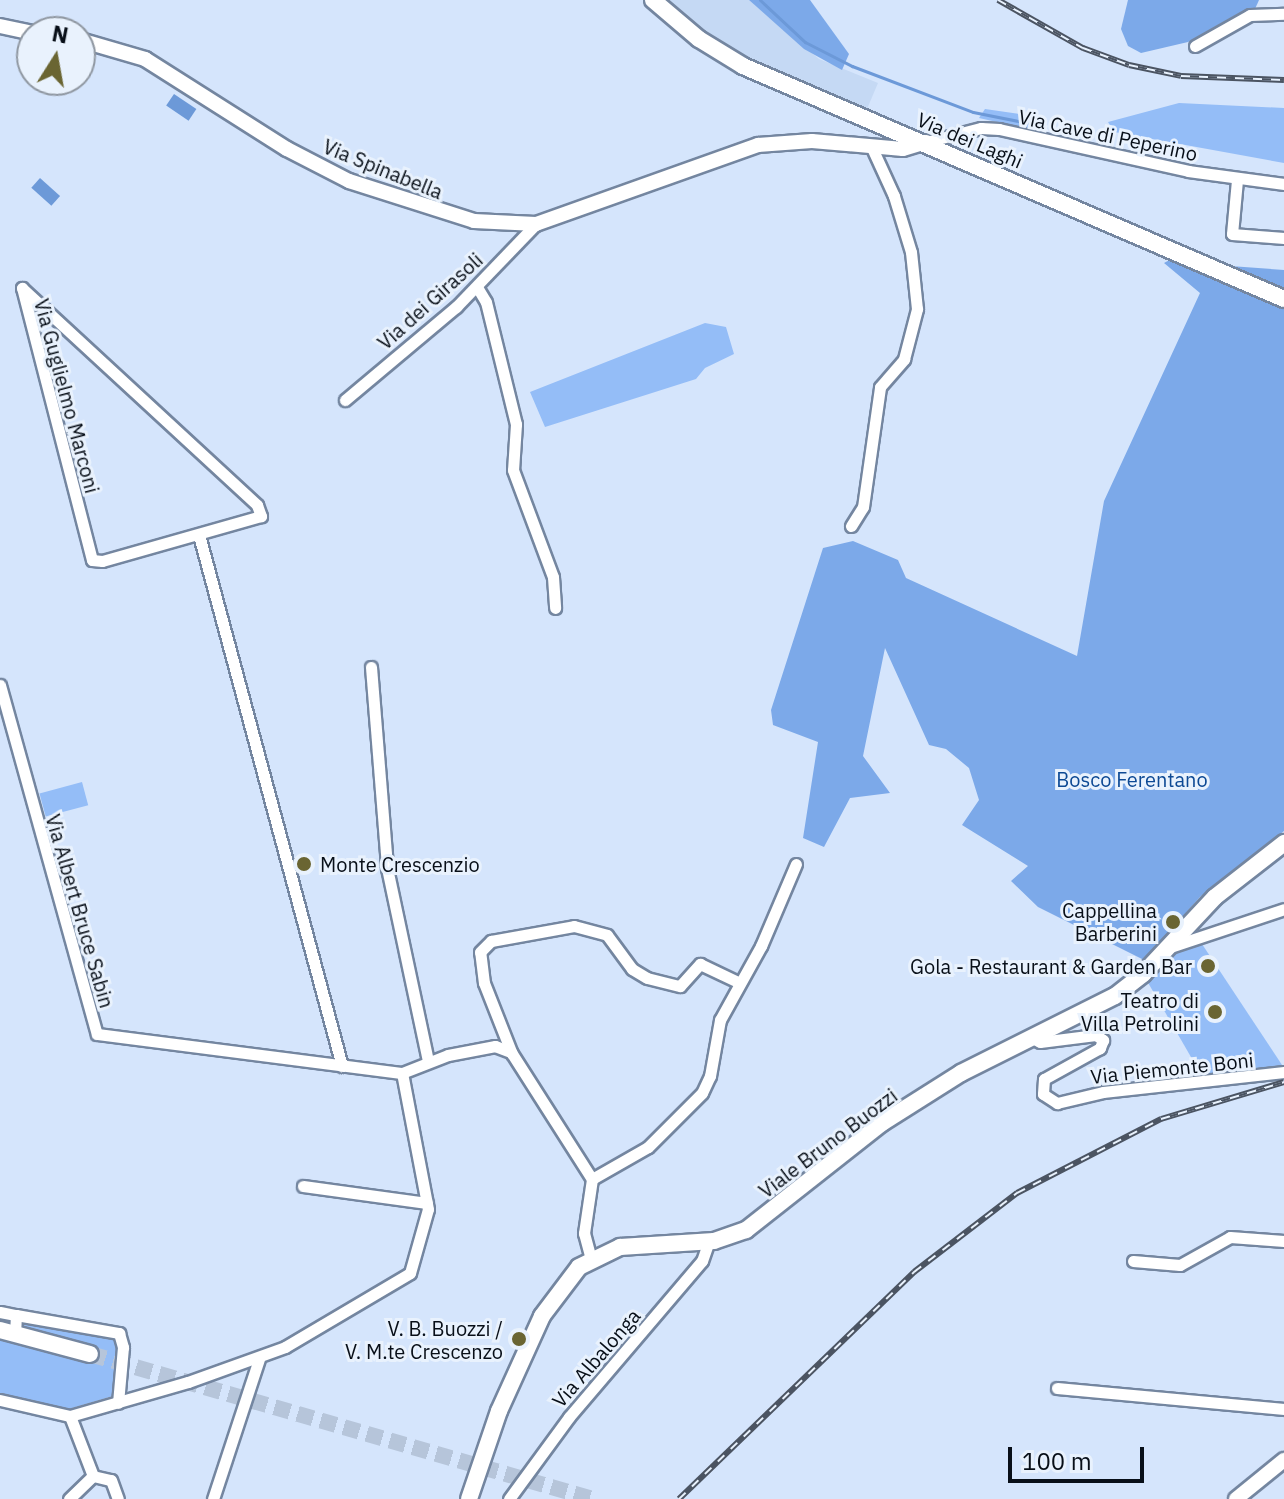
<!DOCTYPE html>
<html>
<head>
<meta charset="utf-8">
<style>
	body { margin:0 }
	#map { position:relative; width:1284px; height:1499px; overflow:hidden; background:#d5e5fc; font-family:"IBM Plex Sans",sans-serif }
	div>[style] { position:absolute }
	.built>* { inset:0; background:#c5d9f4 }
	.green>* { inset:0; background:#94bdf7; transform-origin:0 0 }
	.forest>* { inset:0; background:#7ca9e9 }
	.water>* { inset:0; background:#6c99d8; transform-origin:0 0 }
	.stream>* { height:3px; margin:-1.5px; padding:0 1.5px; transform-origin:1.5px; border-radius:1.5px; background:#6c99d8 }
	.secondary-tunnel>* { height:16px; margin-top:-8px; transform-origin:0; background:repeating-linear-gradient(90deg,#b6c5da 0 16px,transparent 0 24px) }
	.roads { filter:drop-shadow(2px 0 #7486a0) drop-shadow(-2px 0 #7486a0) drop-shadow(0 2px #7486a0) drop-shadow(0 -2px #7486a0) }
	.minor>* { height:11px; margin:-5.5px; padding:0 5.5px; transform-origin:5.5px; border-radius:5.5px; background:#fff }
	.tertiary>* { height:14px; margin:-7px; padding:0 7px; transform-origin:7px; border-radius:7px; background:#fff }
	.secondary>* { height:16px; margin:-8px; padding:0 8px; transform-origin:8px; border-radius:8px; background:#fff }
	.rail>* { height:6px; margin-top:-3px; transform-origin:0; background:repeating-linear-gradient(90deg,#e9f2fd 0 9px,#4b5462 0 18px); box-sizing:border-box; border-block:2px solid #4b5462 }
	.dots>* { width:22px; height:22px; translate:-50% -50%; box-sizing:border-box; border:4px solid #e9f2fd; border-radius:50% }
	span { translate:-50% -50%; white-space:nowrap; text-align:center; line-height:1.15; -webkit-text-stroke:6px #e9f2fd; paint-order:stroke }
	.street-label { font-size:20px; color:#080f18 }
	.park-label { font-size:20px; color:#0d4994 }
	.poi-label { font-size:20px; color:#080f18 }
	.left { translate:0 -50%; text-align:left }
	.right { translate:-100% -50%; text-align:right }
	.north { position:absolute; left:16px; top:16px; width:80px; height:80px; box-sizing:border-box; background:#e9f2fd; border:2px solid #8f97a1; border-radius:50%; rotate:11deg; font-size:22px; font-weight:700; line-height:32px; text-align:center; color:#080f18 }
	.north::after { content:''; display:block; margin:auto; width:28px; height:36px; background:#6a6532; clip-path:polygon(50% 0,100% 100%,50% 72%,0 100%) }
	.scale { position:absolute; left:1008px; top:1447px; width:136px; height:36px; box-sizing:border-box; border:4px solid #080f18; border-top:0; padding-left:10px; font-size:24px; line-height:28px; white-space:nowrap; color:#080f18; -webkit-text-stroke:6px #e9f2fd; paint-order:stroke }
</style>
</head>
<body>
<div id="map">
	<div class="built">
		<div style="clip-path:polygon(665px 0,749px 0,819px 59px,878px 83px,867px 109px,721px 47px)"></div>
	</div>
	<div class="green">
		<div style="clip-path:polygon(1179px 103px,1284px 108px,1284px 163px,1114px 132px,1108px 122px)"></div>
		<div style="clip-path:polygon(985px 109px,1033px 116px,1038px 125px,1033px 130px,979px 118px)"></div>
		<div style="clip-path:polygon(705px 323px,726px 327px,734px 354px,705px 368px,696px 379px,545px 427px,530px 392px)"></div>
		<div style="left:82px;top:782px;width:24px;height:44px;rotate:75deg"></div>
		<div style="clip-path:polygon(1200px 941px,1284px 1068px,1206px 1083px,1143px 974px,1166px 949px)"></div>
		<div style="clip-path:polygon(22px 1320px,109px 1332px,118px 1340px,113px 1396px,69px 1409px,0 1393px,0 1335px,93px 1348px,22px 1326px)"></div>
	</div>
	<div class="forest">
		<div style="clip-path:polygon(749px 0,810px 0,849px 54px,842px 70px,804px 49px)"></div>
		<div style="clip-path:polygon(1128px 0,1259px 0,1255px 9px,1188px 42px,1141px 53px,1128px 46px,1121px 29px)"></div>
		<div style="clip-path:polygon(1175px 257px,1284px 303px,1284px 831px,1200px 897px,1144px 960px,1038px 907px,1011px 881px,1028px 866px,962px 825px,979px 800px,969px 768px,946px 749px,929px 745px,885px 648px,863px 756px,890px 793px,850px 798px,824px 847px,803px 838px,818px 742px,773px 725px,771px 710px,823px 548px,853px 541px,898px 560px,906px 578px,1077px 656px,1104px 501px,1200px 293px,1164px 263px)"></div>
		<div style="clip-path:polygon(1230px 266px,1284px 270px,1284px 290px)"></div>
	</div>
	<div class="water">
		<div style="left:174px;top:94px;width:27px;height:14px;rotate:34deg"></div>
		<div style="left:40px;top:178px;width:27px;height:13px;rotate:42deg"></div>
	</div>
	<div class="stream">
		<div style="left:760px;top:0;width:62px;rotate:43deg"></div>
		<div style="left:805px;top:42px;width:53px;rotate:27.1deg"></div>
		<div style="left:852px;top:66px;width:129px;rotate:20.8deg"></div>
		<div style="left:973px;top:112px;width:66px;rotate:11.3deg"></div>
	</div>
	<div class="secondary-tunnel">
		<div style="left:90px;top:1354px;width:523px;rotate:16.08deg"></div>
	</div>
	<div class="roads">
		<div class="minor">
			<div style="left:1195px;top:46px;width:63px;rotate:-29.4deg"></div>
			<div style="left:1250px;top:15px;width:34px;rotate:-2deg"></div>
			<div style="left:926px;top:142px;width:57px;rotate:-14.3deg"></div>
			<div style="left:981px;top:128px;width:18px;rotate:3deg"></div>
			<div style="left:999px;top:129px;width:194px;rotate:12.5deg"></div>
			<div style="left:1188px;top:171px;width:97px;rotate:7.7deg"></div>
			<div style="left:1237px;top:180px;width:54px;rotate:95.3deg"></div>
			<div style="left:1232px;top:234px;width:52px;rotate:4.4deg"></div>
			<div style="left:477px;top:287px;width:17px;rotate:59deg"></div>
			<div style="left:486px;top:302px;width:126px;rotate:76.2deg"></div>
			<div style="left:516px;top:424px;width:46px;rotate:93.7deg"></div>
			<div style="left:513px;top:470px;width:114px;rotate:69.5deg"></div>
			<div style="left:553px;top:577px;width:31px;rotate:86deg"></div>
			<div style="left:22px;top:288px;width:320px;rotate:42.7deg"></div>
			<div style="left:257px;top:505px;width:12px;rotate:70deg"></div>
			<div style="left:261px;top:516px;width:165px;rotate:164.2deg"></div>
			<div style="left:102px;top:561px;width:10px;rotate:-174deg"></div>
			<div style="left:92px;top:560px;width:281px;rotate:-104.4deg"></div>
			<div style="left:345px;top:400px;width:145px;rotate:-40deg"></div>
			<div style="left:456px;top:307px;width:115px;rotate:-46.1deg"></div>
			<div style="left:851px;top:526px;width:22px;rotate:-58deg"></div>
			<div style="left:863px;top:507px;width:121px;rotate:-81.9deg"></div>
			<div style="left:880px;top:387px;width:37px;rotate:-49deg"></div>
			<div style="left:904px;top:359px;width:52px;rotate:-75.4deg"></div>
			<div style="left:917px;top:309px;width:57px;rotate:-96deg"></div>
			<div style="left:911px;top:252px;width:59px;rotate:-106.9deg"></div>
			<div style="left:894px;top:196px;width:53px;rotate:-114.6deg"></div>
			<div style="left:199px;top:535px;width:550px;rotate:74.93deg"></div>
			<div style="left:371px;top:667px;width:202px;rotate:85.4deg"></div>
			<div style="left:387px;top:868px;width:197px;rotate:78deg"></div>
			<div style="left:0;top:685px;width:362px;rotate:74.5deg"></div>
			<div style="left:97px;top:1034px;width:307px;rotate:7.3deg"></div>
			<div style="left:1167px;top:948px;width:123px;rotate:-18.4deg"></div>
			<div style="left:1031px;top:1037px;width:10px;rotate:29deg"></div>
			<div style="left:1040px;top:1042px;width:56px;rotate:-7.1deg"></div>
			<div style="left:1096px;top:1035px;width:9px;rotate:36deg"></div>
			<div style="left:1103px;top:1040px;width:9px;rotate:111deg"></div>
			<div style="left:1100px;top:1048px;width:64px;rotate:151deg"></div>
			<div style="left:1044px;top:1079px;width:15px;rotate:94deg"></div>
			<div style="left:1043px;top:1094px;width:17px;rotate:33deg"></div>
			<div style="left:1057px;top:1103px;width:47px;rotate:-13.4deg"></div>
			<div style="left:1103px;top:1092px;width:182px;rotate:-6.3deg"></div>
			<div style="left:512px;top:1054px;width:76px;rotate:-111.5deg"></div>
			<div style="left:484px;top:983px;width:31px;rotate:-97deg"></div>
			<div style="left:480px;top:952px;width:16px;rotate:-45deg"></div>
			<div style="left:491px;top:941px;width:84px;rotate:-10.2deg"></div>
			<div style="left:574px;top:926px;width:34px;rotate:15deg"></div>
			<div style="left:607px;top:935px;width:42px;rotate:53.7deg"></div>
			<div style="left:632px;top:969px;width:17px;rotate:31deg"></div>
			<div style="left:647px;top:978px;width:34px;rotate:14deg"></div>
			<div style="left:680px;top:986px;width:30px;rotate:-48deg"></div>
			<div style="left:700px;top:964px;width:44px;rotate:25.4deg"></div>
			<div style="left:592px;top:1179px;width:64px;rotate:-29.7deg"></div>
			<div style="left:648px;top:1147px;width:76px;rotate:-45deg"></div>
			<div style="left:702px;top:1093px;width:19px;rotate:-65deg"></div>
			<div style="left:710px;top:1076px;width:57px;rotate:-79.9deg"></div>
			<div style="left:720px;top:1020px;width:85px;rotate:-61deg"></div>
			<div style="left:761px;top:946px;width:89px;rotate:-66.9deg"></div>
			<div style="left:303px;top:1186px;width:125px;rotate:7.8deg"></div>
			<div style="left:1133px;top:1261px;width:47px;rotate:4.9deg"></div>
			<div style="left:1180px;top:1265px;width:57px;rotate:-29.2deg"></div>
			<div style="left:1230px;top:1237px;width:54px;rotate:4.2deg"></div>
			<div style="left:0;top:1312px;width:16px;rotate:11deg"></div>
			<div style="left:16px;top:1315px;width:18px;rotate:93deg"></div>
			<div style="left:16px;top:1315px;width:105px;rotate:9.9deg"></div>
			<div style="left:119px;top:1333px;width:15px;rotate:74deg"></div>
			<div style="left:123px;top:1347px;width:56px;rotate:95.1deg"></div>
			<div style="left:1057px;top:1388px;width:228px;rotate:5.3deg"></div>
			<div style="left:0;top:1400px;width:72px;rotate:12.9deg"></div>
			<div style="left:70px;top:1416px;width:123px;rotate:-16.1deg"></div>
			<div style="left:188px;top:1382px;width:103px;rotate:-19.8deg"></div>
			<div style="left:285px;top:1347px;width:145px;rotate:-30.6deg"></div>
			<div style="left:410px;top:1273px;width:66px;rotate:-74.3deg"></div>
			<div style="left:428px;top:1209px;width:138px;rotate:-100.8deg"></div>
			<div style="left:402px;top:1073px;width:49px;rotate:-21.4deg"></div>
			<div style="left:448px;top:1055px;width:48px;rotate:-10.8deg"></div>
			<div style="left:495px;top:1046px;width:17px;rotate:21deg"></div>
			<div style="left:511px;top:1052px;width:151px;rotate:57.5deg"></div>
			<div style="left:592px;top:1179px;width:55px;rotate:98.4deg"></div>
			<div style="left:584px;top:1233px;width:27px;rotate:75deg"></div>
			<div style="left:93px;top:1476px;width:18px;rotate:13deg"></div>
			<div style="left:111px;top:1480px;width:20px;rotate:70deg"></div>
			<div style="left:69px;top:1499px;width:33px;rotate:-44deg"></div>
			<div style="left:93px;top:1476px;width:64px;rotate:-111deg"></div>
			<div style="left:213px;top:1499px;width:147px;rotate:-71.8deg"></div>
			<div style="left:509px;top:1499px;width:102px;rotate:-53.8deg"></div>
			<div style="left:569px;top:1417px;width:205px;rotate:-49.6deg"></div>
			<div style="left:702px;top:1261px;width:21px;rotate:-71deg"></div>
		</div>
		<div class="tertiary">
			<div style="left:0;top:26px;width:33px;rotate:12deg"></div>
			<div style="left:80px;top:40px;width:68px;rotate:16.3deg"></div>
			<div style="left:145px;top:59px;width:168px;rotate:32.4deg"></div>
			<div style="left:287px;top:149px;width:70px;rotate:27.3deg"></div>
			<div style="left:349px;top:181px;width:131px;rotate:17.7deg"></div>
			<div style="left:474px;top:221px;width:62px;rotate:2.8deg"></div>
			<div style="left:536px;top:224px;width:236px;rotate:-19.6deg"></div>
			<div style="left:758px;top:145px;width:54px;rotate:-4.2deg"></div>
			<div style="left:812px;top:141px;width:91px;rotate:5deg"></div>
			<div style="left:903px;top:149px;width:24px;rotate:-17deg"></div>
			<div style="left:1236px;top:1499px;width:62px;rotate:-39.1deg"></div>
		</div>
		<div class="secondary">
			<div style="left:653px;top:0;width:60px;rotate:40.3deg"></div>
			<div style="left:699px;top:39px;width:52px;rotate:31.5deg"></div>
			<div style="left:743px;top:66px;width:589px;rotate:23.3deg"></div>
			<div style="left:0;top:1330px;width:93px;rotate:14.9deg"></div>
			<div style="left:469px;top:1499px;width:93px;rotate:-71.2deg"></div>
			<div style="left:499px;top:1411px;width:104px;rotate:-65.6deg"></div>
			<div style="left:542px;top:1316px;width:61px;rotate:-52.9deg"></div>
			<div style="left:579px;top:1267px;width:46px;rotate:-26deg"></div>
			<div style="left:620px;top:1247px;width:94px;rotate:-3.7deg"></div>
			<div style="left:714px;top:1241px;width:34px;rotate:-19deg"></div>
			<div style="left:746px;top:1230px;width:173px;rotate:-38.2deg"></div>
			<div style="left:882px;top:1123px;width:93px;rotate:-32.3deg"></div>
			<div style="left:961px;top:1073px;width:172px;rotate:-26.6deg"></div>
			<div style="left:1115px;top:996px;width:36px;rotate:-38deg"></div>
			<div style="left:1143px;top:974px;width:105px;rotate:-46.9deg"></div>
			<div style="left:1215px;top:897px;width:88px;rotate:-38deg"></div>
		</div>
	</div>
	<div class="rail">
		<div style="left:998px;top:0;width:98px;rotate:29.5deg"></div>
		<div style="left:1083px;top:48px;width:49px;rotate:20.3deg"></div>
		<div style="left:1129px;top:65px;width:53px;rotate:11.9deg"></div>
		<div style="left:1181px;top:76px;width:103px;rotate:2.2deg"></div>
		<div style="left:679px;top:1499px;width:327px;rotate:-44deg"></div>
		<div style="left:914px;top:1272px;width:130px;rotate:-37.5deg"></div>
		<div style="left:1017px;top:1193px;width:162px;rotate:-27.2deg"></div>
		<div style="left:1161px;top:1119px;width:128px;rotate:-16.7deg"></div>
	</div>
	<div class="dots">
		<div style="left:304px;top:864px;background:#6a6532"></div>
		<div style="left:1173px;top:922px;background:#6a6532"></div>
		<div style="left:1208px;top:966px;background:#6a6532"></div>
		<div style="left:1215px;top:1012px;background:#6a6532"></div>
		<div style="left:519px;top:1339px;background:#6a6532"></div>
	</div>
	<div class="street-label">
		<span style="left:1108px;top:135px;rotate:12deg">Via Cave di Peperino</span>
		<span style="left:970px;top:140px;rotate:23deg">Via dei Laghi</span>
		<span style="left:383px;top:169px;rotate:22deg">Via Spinabella</span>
		<span style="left:430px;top:301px;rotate:-42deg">Via dei Girasoli</span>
		<span style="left:67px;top:396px;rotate:75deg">Via Guglielmo Marconi</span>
		<span style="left:80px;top:911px;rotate:74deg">Via Albert Bruce Sabin</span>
		<span style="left:1172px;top:1068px;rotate:-6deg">Via Piemonte Boni</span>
		<span style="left:828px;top:1143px;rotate:-37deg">Viale Bruno Buozzi</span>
		<span style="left:596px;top:1358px;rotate:-49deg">Via Albalonga</span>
	</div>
	<div class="park-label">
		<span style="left:1132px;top:779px">Bosco Ferentano</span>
	</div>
	<div class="poi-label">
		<span class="left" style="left:320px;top:864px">Monte Crescenzio</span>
		<span class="right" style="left:1157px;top:922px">Cappellina<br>Barberini</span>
		<span class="right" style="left:1192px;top:966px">Gola - Restaurant &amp; Garden Bar</span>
		<span class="right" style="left:1199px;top:1012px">Teatro di<br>Villa Petrolini</span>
		<span class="right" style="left:503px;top:1340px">V. B. Buozzi /<br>V. M.te Crescenzo</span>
	</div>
	<div class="north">N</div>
	<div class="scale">100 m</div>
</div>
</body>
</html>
